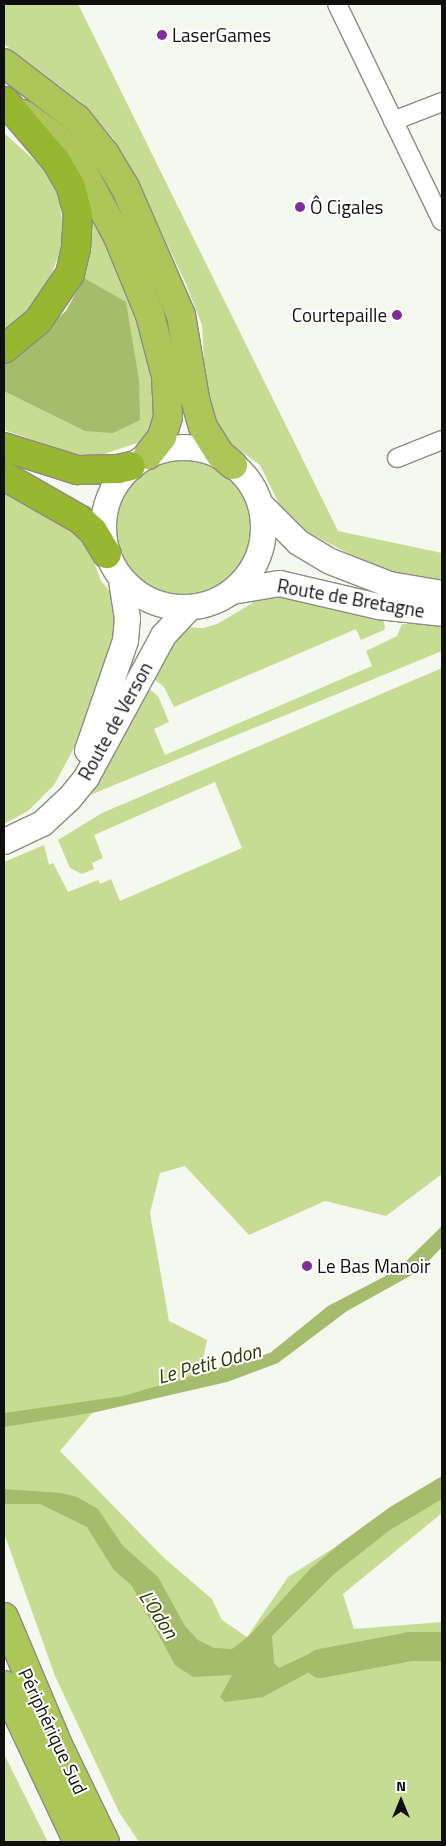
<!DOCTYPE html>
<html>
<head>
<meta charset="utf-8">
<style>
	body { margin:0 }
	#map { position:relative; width:446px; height:1846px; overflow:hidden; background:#f5f8ee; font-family:"Titillium Web",sans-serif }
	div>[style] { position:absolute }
	.green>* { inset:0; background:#c6dc93 }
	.round { border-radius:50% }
	.water>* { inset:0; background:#a5bc6d }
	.river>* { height:29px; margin:-14.5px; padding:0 14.5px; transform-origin:14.5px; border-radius:14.5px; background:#a5bc6d }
	.roads { filter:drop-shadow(1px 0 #8a8d84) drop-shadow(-1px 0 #8a8d84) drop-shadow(0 1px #8a8d84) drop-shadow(0 -1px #8a8d84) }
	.minor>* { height:18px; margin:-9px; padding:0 9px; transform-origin:9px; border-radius:9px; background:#fff }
	.secondary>* { height:25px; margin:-12.5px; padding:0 12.5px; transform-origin:12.5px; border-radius:12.5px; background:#fff }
	.secondary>.ring { margin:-12.5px; padding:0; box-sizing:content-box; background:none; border:25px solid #fff; border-radius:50% }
	.trunk>* { height:28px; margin:-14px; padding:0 14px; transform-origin:14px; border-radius:14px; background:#acc65a }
	.motorway>* { height:28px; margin:-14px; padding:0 14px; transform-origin:14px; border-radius:14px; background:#97b730 }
	.dots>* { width:14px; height:14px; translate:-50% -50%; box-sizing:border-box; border:2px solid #fff; border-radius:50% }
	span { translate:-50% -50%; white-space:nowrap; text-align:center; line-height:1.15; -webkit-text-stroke:4px #fff; paint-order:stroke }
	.poi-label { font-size:19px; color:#0f100d }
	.left { translate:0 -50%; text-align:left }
	.right { translate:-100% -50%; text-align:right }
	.street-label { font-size:19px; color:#0f100d }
	.water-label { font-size:20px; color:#2e3b00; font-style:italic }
	.frame { position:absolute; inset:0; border:5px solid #0f100d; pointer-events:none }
	.north { position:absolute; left:376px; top:1776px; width:50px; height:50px; -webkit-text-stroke:4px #fff; paint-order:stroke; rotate:0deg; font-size:14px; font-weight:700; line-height:20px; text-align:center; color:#0f100d }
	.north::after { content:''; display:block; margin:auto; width:18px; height:22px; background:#0f100d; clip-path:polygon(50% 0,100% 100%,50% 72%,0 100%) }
</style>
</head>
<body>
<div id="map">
	<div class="green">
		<div style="clip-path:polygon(4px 4px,78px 4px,338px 531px,442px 553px,442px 582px,384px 572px,309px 533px,283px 512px,260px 465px,223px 438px,212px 417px,206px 394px,202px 325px,186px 284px,131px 168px,113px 138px,82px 103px,4px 44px)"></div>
		<div style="clip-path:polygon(4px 133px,42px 167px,59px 196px,64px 240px,43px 297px,4px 332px)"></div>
		<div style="clip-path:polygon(86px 199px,115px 251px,158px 371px,156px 428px,140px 442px,101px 455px,74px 454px,4px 430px,4px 365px,66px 311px,84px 278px,89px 249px)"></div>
		<div class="round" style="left:115px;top:460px;width:138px;height:138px"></div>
		<div style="clip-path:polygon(4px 494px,75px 529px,86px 540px,101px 581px,119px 602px,118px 637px,74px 748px,54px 785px,28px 811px,4px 824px)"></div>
		<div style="clip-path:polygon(269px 593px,382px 616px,385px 627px,384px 630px,361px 640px,356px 629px,174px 707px,164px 687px,149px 675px,183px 627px,203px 628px,217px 624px,251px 604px,258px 595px)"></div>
		<div style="clip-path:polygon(402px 624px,442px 624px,442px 651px,85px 797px,148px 688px,158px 696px,169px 722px,154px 729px,165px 755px,372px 666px,366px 651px,397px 636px)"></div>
		<div style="clip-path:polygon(442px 668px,442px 1174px,386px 1216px,325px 1201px,249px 1235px,185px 1166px,160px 1173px,150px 1213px,169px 1321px,207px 1340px,198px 1383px,7px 1426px,92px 1413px,60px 1451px,163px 1557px,212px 1599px,222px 1620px,247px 1637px,288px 1577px,442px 1479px,442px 1513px,343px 1594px,354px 1629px,442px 1622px,442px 1842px,139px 1842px,119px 1812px,55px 1676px,4px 1533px,4px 862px,44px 845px,49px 865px,53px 863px,68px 892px,98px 880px,100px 884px,111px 879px,120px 901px,242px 848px,215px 782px,94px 835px,103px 858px,92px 863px,94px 869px,82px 874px,70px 868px,58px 840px,102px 813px)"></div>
		<div style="clip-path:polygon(4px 1754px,48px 1842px,4px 1842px)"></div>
	</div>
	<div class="water">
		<div style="clip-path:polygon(84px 278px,126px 302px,139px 380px,140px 420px,113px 433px,85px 431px,4px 391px,4px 365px,66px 311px)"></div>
		<div style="clip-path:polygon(442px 1226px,442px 1247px,419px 1271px,347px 1311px,278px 1363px,227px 1382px,92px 1413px,4px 1427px,4px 1413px,123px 1396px,270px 1353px,328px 1306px,397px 1270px)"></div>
		<div style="clip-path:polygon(442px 1476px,442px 1499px,390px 1530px,334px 1574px,272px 1636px,274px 1663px,279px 1668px,313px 1652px,419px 1635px,442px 1636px,442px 1647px,412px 1644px,326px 1663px,263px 1697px,225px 1702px,220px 1697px,232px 1675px,193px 1677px,175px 1665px,132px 1586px,113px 1569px,87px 1527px,40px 1504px,4px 1504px,4px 1489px,61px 1493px,77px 1497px,98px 1509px,123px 1546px,158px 1577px,185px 1626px,198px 1640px,214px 1648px,232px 1649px,250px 1635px,310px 1569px,342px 1542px,390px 1507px)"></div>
	</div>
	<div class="river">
		<div style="left:320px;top:1663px;width:92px;rotate:-10.7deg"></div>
		<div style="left:410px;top:1646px;width:32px"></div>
	</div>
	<div class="roads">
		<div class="minor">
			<div style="left:337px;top:4px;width:241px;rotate:64.2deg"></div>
			<div style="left:393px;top:121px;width:53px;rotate:-21.2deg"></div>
			<div style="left:397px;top:458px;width:48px;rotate:-21.8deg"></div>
		</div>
		<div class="secondary">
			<div class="ring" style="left:103px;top:447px;width:135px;height:135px"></div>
			<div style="left:260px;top:504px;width:54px;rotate:45deg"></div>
			<div style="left:298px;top:542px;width:37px;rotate:31deg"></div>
			<div style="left:330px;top:561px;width:63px;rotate:21.3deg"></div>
			<div style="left:389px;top:584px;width:54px;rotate:9.6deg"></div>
			<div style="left:232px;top:591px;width:48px;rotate:-9.7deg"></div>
			<div style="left:279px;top:583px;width:102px;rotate:13.1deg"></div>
			<div style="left:378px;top:606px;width:64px;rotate:6.2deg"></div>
			<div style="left:87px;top:750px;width:116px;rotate:-70.9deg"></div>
			<div style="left:125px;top:640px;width:22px;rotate:-85deg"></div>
			<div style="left:127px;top:618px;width:38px;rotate:-99deg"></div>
			<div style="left:4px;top:841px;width:42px;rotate:-25.3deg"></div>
			<div style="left:42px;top:823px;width:37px;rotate:-43deg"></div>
			<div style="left:69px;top:798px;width:27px;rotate:-51deg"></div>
			<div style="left:86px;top:777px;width:162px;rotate:-61.5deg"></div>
			<div style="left:163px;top:635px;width:37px;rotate:-47deg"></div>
		</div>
		<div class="trunk">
			<div style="left:4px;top:63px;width:92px;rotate:37.5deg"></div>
			<div style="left:77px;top:119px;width:45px;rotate:51.3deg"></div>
			<div style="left:105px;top:154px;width:39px;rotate:59deg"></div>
			<div style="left:125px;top:187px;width:140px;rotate:66.4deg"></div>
			<div style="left:181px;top:315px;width:85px;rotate:80.5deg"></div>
			<div style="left:195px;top:399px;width:29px;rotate:74deg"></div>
			<div style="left:203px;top:427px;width:32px;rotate:58deg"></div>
			<div style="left:220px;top:454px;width:17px;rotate:40deg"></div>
			<div style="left:23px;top:114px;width:42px;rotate:36.3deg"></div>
			<div style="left:57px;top:139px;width:38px;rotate:50deg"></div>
			<div style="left:81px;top:168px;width:78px;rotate:61.8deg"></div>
			<div style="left:118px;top:237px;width:84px;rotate:67.7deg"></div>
			<div style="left:150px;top:315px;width:63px;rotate:75.3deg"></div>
			<div style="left:166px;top:376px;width:41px;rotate:87.2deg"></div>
			<div style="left:168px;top:417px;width:21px;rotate:107deg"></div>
			<div style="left:162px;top:437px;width:23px;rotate:128deg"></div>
			<div style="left:4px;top:1617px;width:141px;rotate:67.1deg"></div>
			<div style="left:59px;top:1747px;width:106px;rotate:64.2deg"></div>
			<div style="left:4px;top:1685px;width:174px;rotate:64.8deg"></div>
		</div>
		<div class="motorway">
			<div style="left:4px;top:349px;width:44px;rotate:-39.5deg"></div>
			<div style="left:38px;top:321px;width:57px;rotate:-55.8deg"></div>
			<div style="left:70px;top:274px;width:26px;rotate:-77deg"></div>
			<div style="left:76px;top:249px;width:35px;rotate:-87deg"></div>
			<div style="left:78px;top:214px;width:28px;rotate:-105deg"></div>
			<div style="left:71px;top:187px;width:30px;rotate:-120deg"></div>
			<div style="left:56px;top:161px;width:79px;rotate:-130.4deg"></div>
			<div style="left:4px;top:447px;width:77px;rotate:17.5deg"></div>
			<div style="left:77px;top:470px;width:41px;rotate:-1.4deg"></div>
			<div style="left:118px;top:469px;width:13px;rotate:-13deg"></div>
			<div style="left:4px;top:476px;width:89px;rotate:29.7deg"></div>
			<div style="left:81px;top:520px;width:16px;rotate:43deg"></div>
			<div style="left:93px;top:531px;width:27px;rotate:59deg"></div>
		</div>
	</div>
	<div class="dots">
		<div style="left:162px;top:35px;background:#812e9d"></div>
		<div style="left:300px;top:207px;background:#812e9d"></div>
		<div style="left:397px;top:315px;background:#812e9d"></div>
		<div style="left:307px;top:1266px;background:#812e9d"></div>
	</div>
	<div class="poi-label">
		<span class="left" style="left:172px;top:35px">LaserGames</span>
		<span class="left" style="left:310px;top:207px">Ô Cigales</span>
		<span class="right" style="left:387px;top:315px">Courtepaille</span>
		<span class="left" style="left:317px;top:1266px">Le Bas Manoir</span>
	</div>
	<div class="street-label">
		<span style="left:351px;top:598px;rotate:10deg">Route de Bretagne</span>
		<span style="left:115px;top:721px;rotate:-61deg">Route de Verson</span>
		<span style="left:53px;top:1731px;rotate:65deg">Périphérique Sud</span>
	</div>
	<div class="water-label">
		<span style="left:209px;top:1363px;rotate:-15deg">Le Petit Odon</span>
		<span style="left:159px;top:1614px;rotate:57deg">L'Odon</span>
	</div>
	<div class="frame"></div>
	<div class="north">N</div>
</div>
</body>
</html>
